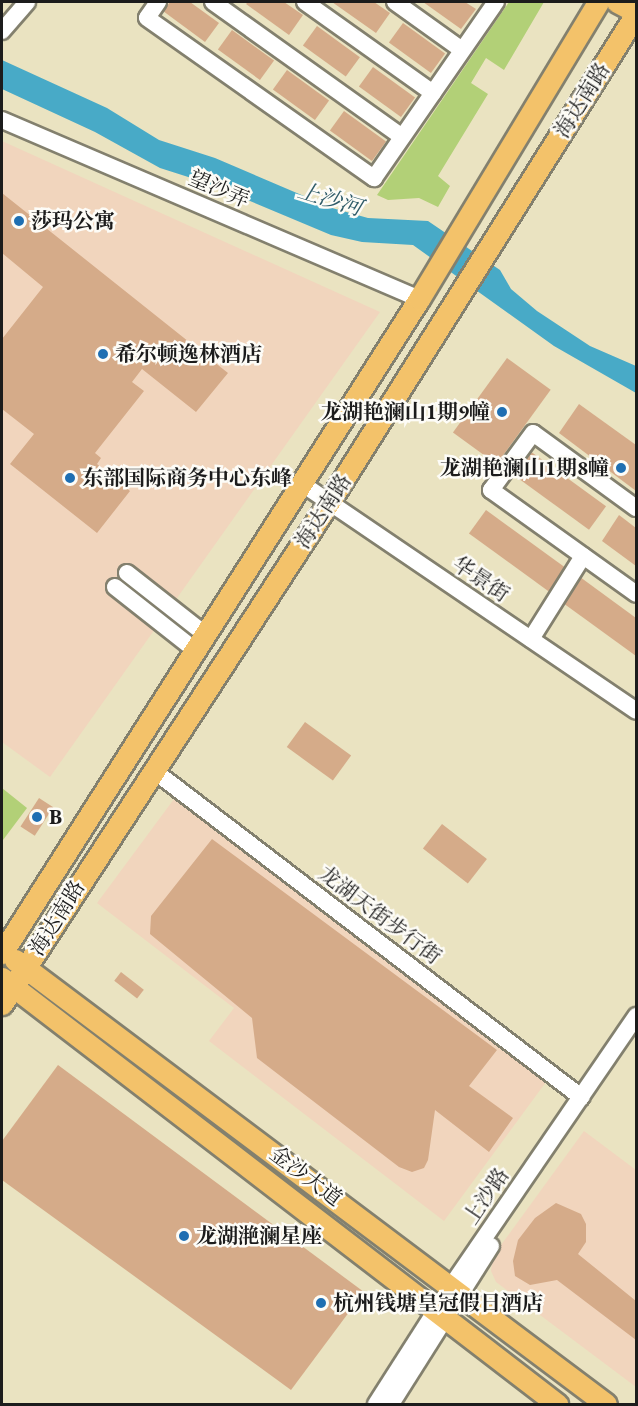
<!DOCTYPE html>
<html>
<head>
<meta charset="utf-8">
<style>
	body { margin:0 }
	#map { position:relative; width:638px; height:1406px; overflow:hidden; background:#eae3c1; font-family:"EB Garamond","Noto Serif SC",serif }
	div>[style] { position:absolute }
	.built>* { inset:0; background:#f1d5bd }
	.green>* { inset:0; background:#b2d077 }
	.water>* { inset:0; background:#48aac7 }
	.building>* { inset:0; background:#d5ab89; transform-origin:0 0 }
	.roads { filter:drop-shadow(2px 0 #83806e) drop-shadow(-2px 0 #83806e) drop-shadow(0 2px #83806e) drop-shadow(0 -2px #83806e) }
	.minor>* { height:16px; margin:-8px; padding:0 8px; transform-origin:8px; border-radius:8px; background:#fff }
	.major>* { height:21px; margin:-10.5px; padding:0 10.5px; transform-origin:10.5px; border-radius:10.5px; background:#f3c26a }
	.dots>* { width:16px; height:16px; translate:-50% -50%; box-sizing:border-box; border:3px solid #fdfcf7; border-radius:50% }
	span { translate:-50% -50%; white-space:nowrap; text-align:center; line-height:1.15; -webkit-text-stroke:5px #fdfcf7; paint-order:stroke }
	.street-label { font-size:21px; color:#1c1c1c }
	.poi-label { font-size:21px; color:#1c1c1c; font-weight:700 }
	.left { translate:0 -50%; text-align:left }
	.right { translate:-100% -50%; text-align:right }
	.water-label { font-size:22px; color:#305c69; font-style:italic }
	.frame { position:absolute; inset:0; border:3px solid #1c1c1c; pointer-events:none }
</style>
</head>
<body>
<div id="map">
	<div class="built">
		<div style="clip-path:polygon(2px 141px,380px 312px,50px 777px,2px 742px)"></div>
		<div style="clip-path:polygon(174px 799px,549px 1078px,444px 1221px,209px 1041px,234px 1008px,97px 903px)"></div>
		<div style="clip-path:polygon(584px 1131px,636px 1170px,636px 1387px,496px 1282px,491px 1271px,493px 1256px)"></div>
	</div>
	<div class="green">
		<div style="clip-path:polygon(509px 2px,544px 2px,504px 70px,486px 58px,471px 83px,488px 94px,438px 176px,450px 186px,438px 207px,419px 198px,388px 200px,377px 195px)"></div>
		<div style="clip-path:polygon(2px 788px,27px 808px,3px 840px,2px 839px)"></div>
	</div>
	<div class="water">
		<div style="clip-path:polygon(2px 60px,107px 108px,159px 140px,215px 158px,332px 208px,368px 218px,428px 221px,500px 270px,511px 289px,537px 311px,590px 346px,636px 366px,636px 393px,554px 346px,413px 245px,362px 242px,331px 235px,207px 183px,160px 168px,95px 132px,2px 89px)"></div>
	</div>
	<div class="building">
		<div style="clip-path:polygon(170px 2px,190px 2px,219px 23px,205px 42px,163px 11px)"></div>
		<div style="clip-path:polygon(248px 2px,284px 2px,303px 15px,289px 35px,246px 4px)"></div>
		<div style="clip-path:polygon(332px 2px,374px 2px,390px 13px,376px 33px)"></div>
		<div style="clip-path:polygon(423px 2px,465px 2px,476px 9px,461px 29px)"></div>
		<div style="left:403px;top:23px;width:52px;height:24px;rotate:36deg"></div>
		<div style="left:317px;top:26px;width:53px;height:24px;rotate:36deg"></div>
		<div style="left:232px;top:30px;width:52px;height:24px;rotate:36deg"></div>
		<div style="left:373px;top:67px;width:52px;height:24px;rotate:36deg"></div>
		<div style="left:287px;top:70px;width:52px;height:24px;rotate:36deg"></div>
		<div style="left:344px;top:111px;width:52px;height:24px;rotate:36deg"></div>
		<div style="clip-path:polygon(2px 193px,228px 373px,196px 412px,142px 369px,132px 382px,144px 391px,95px 453px,101px 458px,97px 464px,130px 491px,97px 533px,10px 464px,34px 434px,2px 409px,2px 339px,43px 287px,2px 253px)"></div>
		<div style="left:507px;top:358px;width:54px;height:92px;rotate:36deg"></div>
		<div style="clip-path:polygon(579px 404px,636px 445px,636px 491px,559px 433px)"></div>
		<div style="left:530px;top:451px;width:94px;height:29px;rotate:36deg"></div>
		<div style="left:486px;top:510px;width:100px;height:29px;rotate:36deg"></div>
		<div style="clip-path:polygon(619px 515px,636px 528px,636px 566px,602px 541px)"></div>
		<div style="clip-path:polygon(580px 577px,636px 618px,636px 656px,563px 603px)"></div>
		<div style="left:305px;top:722px;width:57px;height:31px;rotate:36deg"></div>
		<div style="left:39px;top:798px;width:17px;height:34px;rotate:33deg"></div>
		<div style="left:442px;top:824px;width:57px;height:31px;rotate:38deg"></div>
		<div style="clip-path:polygon(212px 839px,497px 1050px,469px 1086px,513px 1118px,489px 1152px,435px 1110px,428px 1160px,424px 1168px,412px 1172px,399px 1167px,257px 1058px,252px 1018px,150px 934px,151px 916px)"></div>
		<div style="left:121px;top:972px;width:29px;height:11px;rotate:38deg"></div>
		<div style="clip-path:polygon(58px 1065px,364px 1292px,291px 1390px,2px 1180px,2px 1141px)"></div>
		<div style="clip-path:polygon(556px 1203px,581px 1214px,586px 1224px,586px 1242px,578px 1254px,636px 1301px,636px 1340px,557px 1280px,530px 1285px,515px 1276px,513px 1261px,518px 1240px,535px 1218px)"></div>
	</div>
	<div class="roads">
		<div class="minor">
			<div style="left:158px;top:2px;width:19px;rotate:125deg"></div>
			<div style="left:147px;top:18px;width:278px;rotate:35.2deg"></div>
			<div style="left:374px;top:178px;width:214px;rotate:-55.3deg"></div>
			<div style="left:213px;top:2px;width:232px;rotate:35.5deg"></div>
			<div style="left:305px;top:2px;width:157px;rotate:35.4deg"></div>
			<div style="left:395px;top:2px;width:82px;rotate:35.6deg"></div>
			<div style="left:2px;top:31px;width:38px;rotate:-49deg"></div>
			<div style="left:2px;top:120px;width:454px;rotate:23.2deg"></div>
			<div style="left:301px;top:483px;width:405px;rotate:34.2deg"></div>
			<div style="left:636px;top:508px;width:127px;rotate:-143.9deg"></div>
			<div style="left:533px;top:433px;width:71px;rotate:126.4deg"></div>
			<div style="left:491px;top:490px;width:178px;rotate:35.6deg"></div>
			<div style="left:127px;top:573px;width:100px;rotate:38.1deg"></div>
			<div style="left:115px;top:587px;width:103px;rotate:38.3deg"></div>
			<div style="left:531px;top:639px;width:98px;rotate:-57.9deg"></div>
			<div style="left:153px;top:770px;width:539px;rotate:37.38deg"></div>
			<div style="left:376px;top:1404px;width:141px;rotate:-57.4deg"></div>
			<div style="left:452px;top:1285px;width:326px;rotate:-55.6deg"></div>
			<div style="left:391px;top:1404px;width:187px;rotate:-57.7deg"></div>
		</div>
		<div class="major">
			<div style="left:617px;top:2px;width:21px;rotate:28deg"></div>
			<div style="left:2px;top:953px;width:776px;rotate:-57.48deg"></div>
			<div style="left:419px;top:299px;width:347px;rotate:-58.9deg"></div>
			<div style="left:15px;top:960px;width:739px;rotate:36.92deg"></div>
			<div style="left:2px;top:978px;width:700px;rotate:37.51deg"></div>
			<div style="left:2px;top:1004px;width:599px;rotate:-56.92deg"></div>
			<div style="left:329px;top:502px;width:577px;rotate:-57.83deg"></div>
		</div>
	</div>
	<div class="dots">
		<div style="left:19px;top:221px;background:#1f6fb2"></div>
		<div style="left:103px;top:354px;background:#1f6fb2"></div>
		<div style="left:502px;top:412px;background:#1f6fb2"></div>
		<div style="left:621px;top:468px;background:#1f6fb2"></div>
		<div style="left:70px;top:478px;background:#1f6fb2"></div>
		<div style="left:37px;top:817px;background:#1f6fb2"></div>
		<div style="left:184px;top:1236px;background:#1f6fb2"></div>
		<div style="left:321px;top:1303px;background:#1f6fb2"></div>
	</div>
	<div class="street-label">
		<span style="left:582px;top:100px;rotate:-58deg">海达南路</span>
		<span style="left:219px;top:189px;rotate:23deg">望沙弄</span>
		<span style="left:323px;top:511px;rotate:-57deg">海达南路</span>
		<span style="left:481px;top:579px;rotate:34deg">华景街</span>
		<span style="left:380px;top:915px;rotate:37deg">龙湖天街步行街</span>
		<span style="left:57px;top:918px;rotate:-58deg">海达南路</span>
		<span style="left:306px;top:1176px;rotate:37deg">金沙大道</span>
		<span style="left:486px;top:1196px;rotate:-56deg">上沙路</span>
	</div>
	<div class="poi-label">
		<span class="left" style="left:31px;top:221px">莎玛公寓</span>
		<span class="left" style="left:115px;top:354px">希尔顿逸林酒店</span>
		<span class="right" style="left:490px;top:412px">龙湖艳澜山1期9幢</span>
		<span class="right" style="left:609px;top:468px">龙湖艳澜山1期8幢</span>
		<span class="left" style="left:82px;top:478px">东部国际商务中心东峰</span>
		<span class="left" style="left:49px;top:817px">B</span>
		<span class="left" style="left:196px;top:1236px">龙湖滟澜星座</span>
		<span class="left" style="left:333px;top:1303px">杭州钱塘皇冠假日酒店</span>
	</div>
	<div class="water-label">
		<span style="left:330px;top:199px;rotate:17deg">上沙河</span>
	</div>
	<div class="frame"></div>
</div>
</body>
</html>
